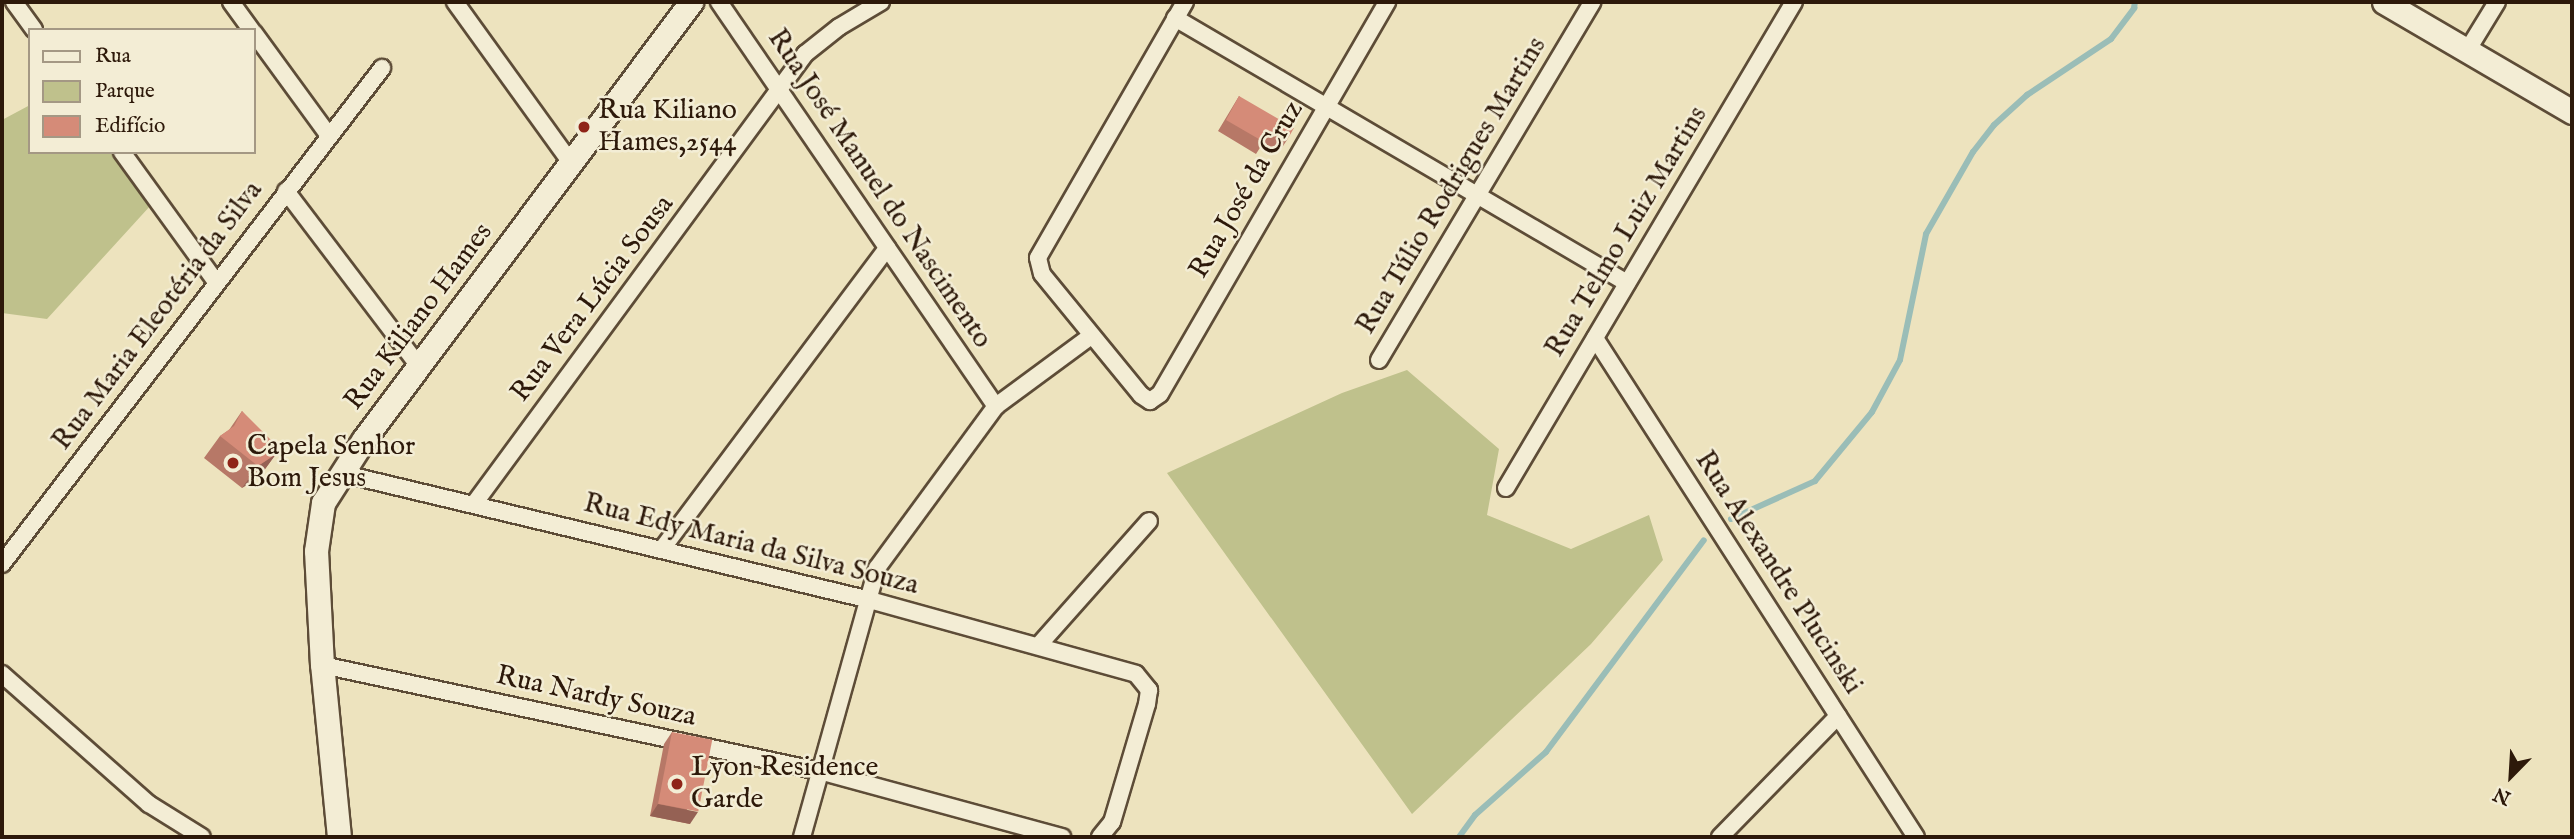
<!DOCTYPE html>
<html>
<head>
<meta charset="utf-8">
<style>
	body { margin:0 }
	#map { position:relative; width:2574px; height:839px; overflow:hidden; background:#ede3be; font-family:"IM FELL English",serif }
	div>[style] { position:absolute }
	.green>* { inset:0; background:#bfc18c }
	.stream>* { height:6px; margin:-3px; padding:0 3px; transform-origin:3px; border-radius:3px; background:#9abdb7 }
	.roads { filter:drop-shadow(2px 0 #5d4c37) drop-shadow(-2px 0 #5d4c37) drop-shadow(0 2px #5d4c37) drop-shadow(0 -2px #5d4c37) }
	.street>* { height:16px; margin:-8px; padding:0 8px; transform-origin:8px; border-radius:8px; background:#f3edd5 }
	.secondary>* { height:23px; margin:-11.5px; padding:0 11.5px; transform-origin:11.5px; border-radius:11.5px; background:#f3edd5 }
	.wall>* { inset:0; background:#b77867 }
	.shaded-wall>* { inset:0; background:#956154 }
	.building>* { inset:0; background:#d58b78; transform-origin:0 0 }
	.dots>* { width:19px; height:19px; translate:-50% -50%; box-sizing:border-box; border:4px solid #f3edd5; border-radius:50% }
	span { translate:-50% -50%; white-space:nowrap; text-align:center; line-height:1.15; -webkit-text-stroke:5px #f3edd5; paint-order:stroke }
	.poi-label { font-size:28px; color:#2d190a }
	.left { translate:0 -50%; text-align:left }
	.street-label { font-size:28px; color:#2d190a }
	.frame { position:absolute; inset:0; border:4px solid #2d190a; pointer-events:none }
	.legend { position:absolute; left:28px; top:28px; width:228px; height:126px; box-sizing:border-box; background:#f3edd5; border:2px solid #a49884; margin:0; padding:9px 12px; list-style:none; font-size:21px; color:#2d190a }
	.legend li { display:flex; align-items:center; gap:14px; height:35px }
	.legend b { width:35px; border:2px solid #a49884 }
	.north { position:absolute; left:2476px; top:741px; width:70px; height:70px; -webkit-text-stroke:5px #f3edd5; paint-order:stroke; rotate:204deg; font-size:19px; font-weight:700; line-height:28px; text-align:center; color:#2d190a }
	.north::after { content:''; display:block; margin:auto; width:24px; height:32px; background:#2d190a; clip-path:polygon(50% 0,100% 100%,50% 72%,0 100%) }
</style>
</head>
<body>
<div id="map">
	<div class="green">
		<div style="clip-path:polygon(30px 105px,30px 152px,113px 152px,151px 205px,47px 319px,2px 313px,2px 120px)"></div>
		<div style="clip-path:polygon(1407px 370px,1499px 449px,1487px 515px,1571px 549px,1649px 515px,1663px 560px,1591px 644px,1412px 814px,1167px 473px,1342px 393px)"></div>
	</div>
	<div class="stream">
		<div style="left:1731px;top:519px;width:92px;rotate:-24.3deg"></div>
		<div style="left:1815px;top:481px;width:89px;rotate:-50.4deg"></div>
		<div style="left:1872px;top:412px;width:59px;rotate:-61.7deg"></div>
		<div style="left:1900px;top:360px;width:129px;rotate:-78.3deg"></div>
		<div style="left:1926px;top:234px;width:95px;rotate:-60.2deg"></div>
		<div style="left:1973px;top:152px;width:34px;rotate:-52deg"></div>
		<div style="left:1994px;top:125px;width:45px;rotate:-42.3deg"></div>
		<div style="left:2027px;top:95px;width:101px;rotate:-33.7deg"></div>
		<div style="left:2111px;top:39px;width:39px;rotate:-53deg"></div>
		<div style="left:2134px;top:8px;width:6px;rotate:-81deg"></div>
		<div style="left:1459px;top:837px;width:27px;rotate:-54deg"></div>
		<div style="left:1475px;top:815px;width:95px;rotate:-41.6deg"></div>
		<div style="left:1546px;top:752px;width:264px;rotate:-53.3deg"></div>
	</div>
	<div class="roads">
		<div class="street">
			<div style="left:14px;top:2px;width:34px;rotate:54deg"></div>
			<div style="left:231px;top:2px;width:34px;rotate:54deg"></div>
			<div style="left:455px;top:2px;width:198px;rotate:54.2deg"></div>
			<div style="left:719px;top:2px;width:490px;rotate:55.6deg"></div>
			<div style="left:1185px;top:2px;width:295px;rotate:119.9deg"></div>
			<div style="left:1038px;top:258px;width:16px;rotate:76deg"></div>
			<div style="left:1042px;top:274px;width:156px;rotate:50.7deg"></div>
			<div style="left:1141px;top:395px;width:11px;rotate:34deg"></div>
			<div style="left:1150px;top:401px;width:12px;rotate:-35deg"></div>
			<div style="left:1160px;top:394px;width:453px;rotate:-59.9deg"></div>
			<div style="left:1175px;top:18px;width:524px;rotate:30.38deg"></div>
			<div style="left:254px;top:33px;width:127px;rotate:53.9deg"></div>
			<div style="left:2467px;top:51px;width:57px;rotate:-58.5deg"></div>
			<div style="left:122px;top:152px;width:160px;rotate:54.1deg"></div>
			<div style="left:286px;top:191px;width:220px;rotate:52.8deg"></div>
			<div style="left:1595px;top:338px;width:593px;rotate:57.25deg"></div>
			<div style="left:1379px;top:360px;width:417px;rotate:-59.2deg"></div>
			<div style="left:340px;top:473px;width:541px;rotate:13.47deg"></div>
			<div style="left:866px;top:599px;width:280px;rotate:15.5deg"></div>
			<div style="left:1136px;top:674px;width:21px;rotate:51deg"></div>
			<div style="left:1149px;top:690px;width:14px;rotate:98deg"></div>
			<div style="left:1147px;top:704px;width:123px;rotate:106.5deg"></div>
			<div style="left:1112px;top:822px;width:19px;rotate:129deg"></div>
			<div style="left:1506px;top:488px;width:565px;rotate:-59.35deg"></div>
			<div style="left:474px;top:504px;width:559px;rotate:-53.66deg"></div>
			<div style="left:805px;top:54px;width:43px;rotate:-38.5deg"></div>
			<div style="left:839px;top:27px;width:49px;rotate:-30.8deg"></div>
			<div style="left:662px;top:549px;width:376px;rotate:-53.2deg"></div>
			<div style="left:2px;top:564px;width:625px;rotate:-52.54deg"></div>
			<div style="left:1038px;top:646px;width:167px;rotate:-48.4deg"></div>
			<div style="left:322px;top:665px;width:508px;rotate:12.04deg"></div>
			<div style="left:819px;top:771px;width:252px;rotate:15.2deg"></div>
			<div style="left:2px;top:674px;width:196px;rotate:41.5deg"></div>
			<div style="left:149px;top:804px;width:62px;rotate:31.9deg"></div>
			<div style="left:802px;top:837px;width:279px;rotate:-74.4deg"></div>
			<div style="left:877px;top:568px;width:201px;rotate:-53.7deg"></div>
			<div style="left:996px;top:406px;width:118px;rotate:-36.4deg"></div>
			<div style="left:1720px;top:837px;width:169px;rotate:-45.7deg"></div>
		</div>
		<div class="secondary">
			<div style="left:2384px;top:2px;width:218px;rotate:30.3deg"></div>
			<div style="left:339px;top:837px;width:173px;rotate:-95.6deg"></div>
			<div style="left:322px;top:665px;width:114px;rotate:-93deg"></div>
			<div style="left:316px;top:551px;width:49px;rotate:-81.7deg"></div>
			<div style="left:323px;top:503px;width:76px;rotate:-57.4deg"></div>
			<div style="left:364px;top:439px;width:546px;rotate:-53.19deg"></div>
		</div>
	</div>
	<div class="wall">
		<div style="clip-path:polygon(1239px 96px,1287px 140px,1279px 152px,1263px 143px,1256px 154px,1218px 131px)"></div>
		<div style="clip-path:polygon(242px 411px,276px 454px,260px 476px,242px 488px,204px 458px,220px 436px,229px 430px)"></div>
		<div style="clip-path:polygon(672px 732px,690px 824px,650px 816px,664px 744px)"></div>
	</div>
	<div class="shaded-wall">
		<div style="clip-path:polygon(276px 454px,260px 476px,242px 488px,258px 466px)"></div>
		<div style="clip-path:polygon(658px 804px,698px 812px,690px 824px,650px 816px)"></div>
	</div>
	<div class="building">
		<div style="clip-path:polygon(1239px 96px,1294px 128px,1287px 140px,1271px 131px,1264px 142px,1226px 120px)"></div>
		<div style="clip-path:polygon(242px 411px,277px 446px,276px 454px,258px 466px,220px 436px,234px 426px)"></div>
		<div style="left:672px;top:732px;width:41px;height:73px;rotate:11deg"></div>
	</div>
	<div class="dots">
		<div style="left:584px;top:127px;background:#8f2418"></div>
		<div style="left:233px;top:463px;background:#8f2418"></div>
		<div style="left:677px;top:784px;background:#8f2418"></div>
	</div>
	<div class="poi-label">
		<span class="left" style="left:598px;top:127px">Rua Kiliano<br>Hames,2544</span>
		<span class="left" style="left:247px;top:463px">Capela Senhor<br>Bom Jesus</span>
		<span class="left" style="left:691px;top:784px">Lyon Residence<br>Garde</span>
	</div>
	<div class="street-label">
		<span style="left:1452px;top:186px;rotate:-59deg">Rua Túlio Rodrigues Martins</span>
		<span style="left:879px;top:189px;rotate:56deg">Rua José Manuel do Nascimento</span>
		<span style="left:1247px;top:190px;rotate:-60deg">Rua José da Cruz</span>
		<span style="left:1627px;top:232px;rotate:-59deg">Rua Telmo Luiz Martins</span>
		<span style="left:593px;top:299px;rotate:-53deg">Rua Vera Lúcia Sousa</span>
		<span style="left:158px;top:316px;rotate:-53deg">Rua Maria Eleotéria da Silva</span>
		<span style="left:419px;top:317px;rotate:-53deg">Rua Kiliano Hames</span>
		<span style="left:751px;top:545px;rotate:14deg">Rua Edy Maria da Silva Souza</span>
		<span style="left:1778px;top:573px;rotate:57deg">Rua Alexandre Plucinski</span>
		<span style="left:596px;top:697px;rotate:12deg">Rua Nardy Souza</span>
	</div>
	<div class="frame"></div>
	<ul class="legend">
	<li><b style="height:9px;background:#f3edd5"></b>Rua</li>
	<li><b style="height:19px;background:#bfc18c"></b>Parque</li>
	<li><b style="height:19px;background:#d58b78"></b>Edifício</li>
	</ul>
	<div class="north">N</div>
</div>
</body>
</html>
